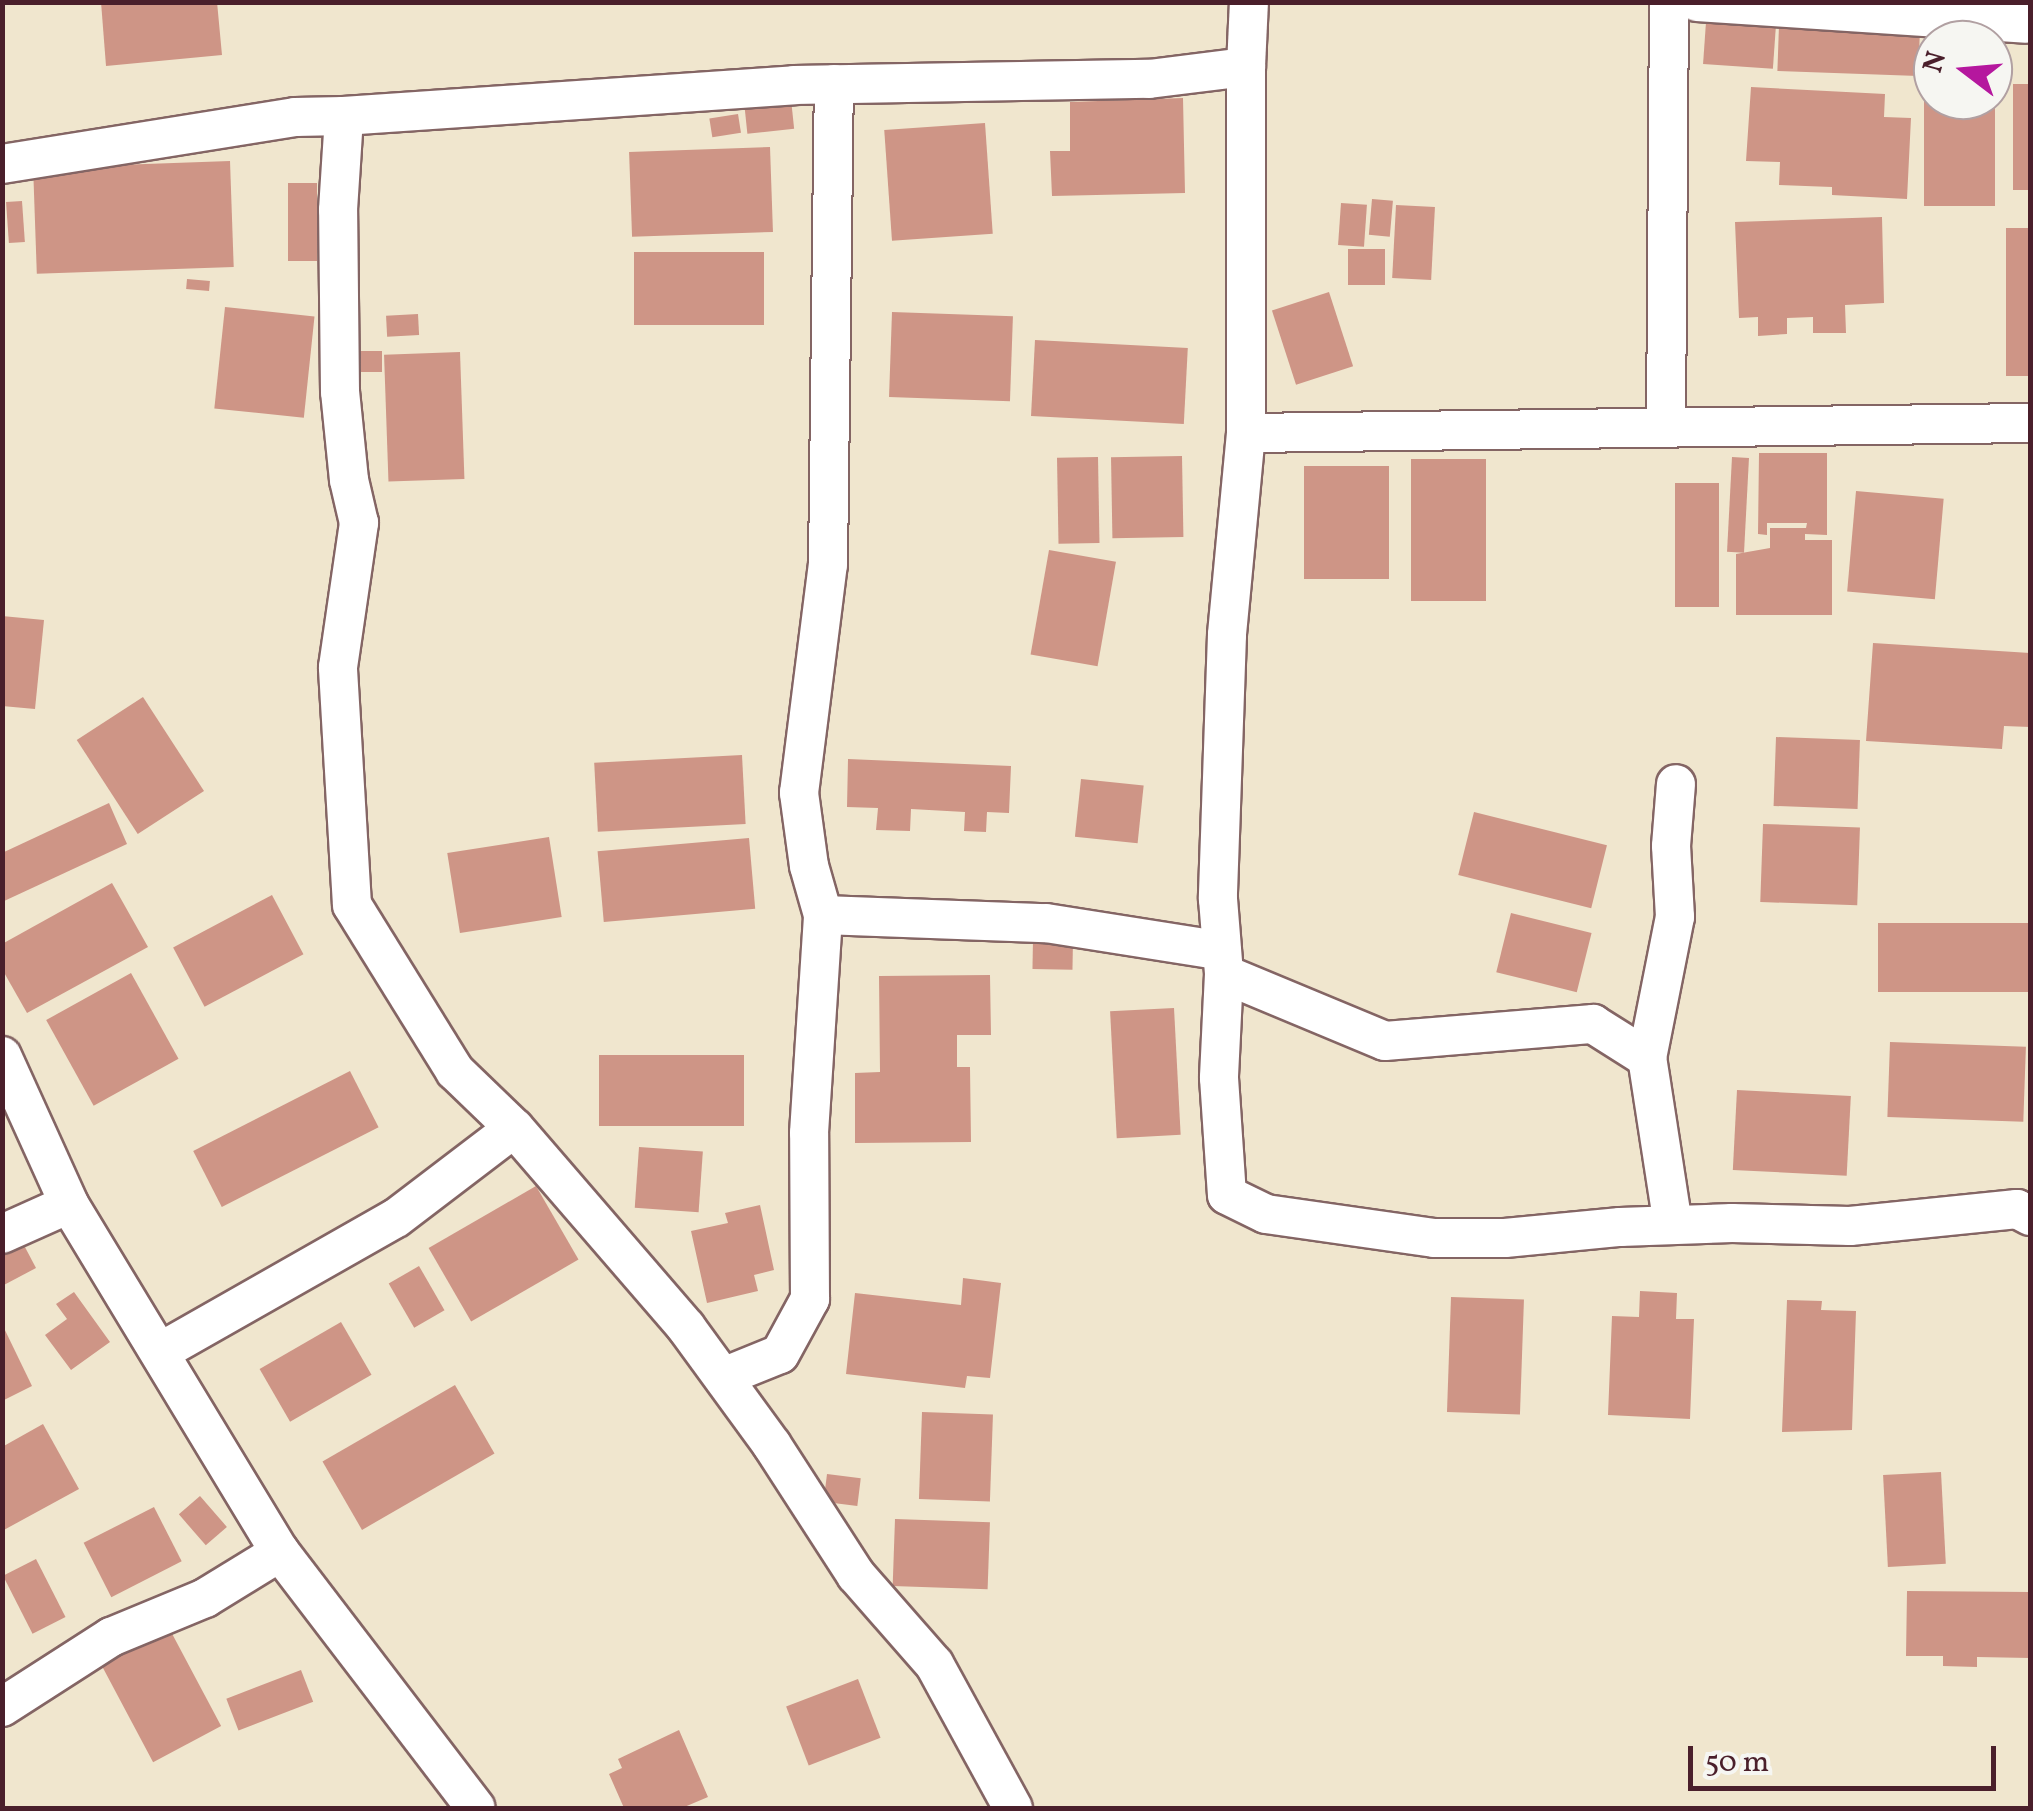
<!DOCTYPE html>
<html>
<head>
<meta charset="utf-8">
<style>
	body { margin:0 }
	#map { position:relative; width:2033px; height:1811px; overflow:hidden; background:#f0e6ce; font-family:Vollkorn,serif }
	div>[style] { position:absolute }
	.building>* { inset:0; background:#ce9586; transform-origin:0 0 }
	.roads { filter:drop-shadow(2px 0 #846564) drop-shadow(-2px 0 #846564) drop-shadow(0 2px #846564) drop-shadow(0 -2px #846564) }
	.minor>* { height:38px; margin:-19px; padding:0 19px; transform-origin:19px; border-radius:19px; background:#fff }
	span { translate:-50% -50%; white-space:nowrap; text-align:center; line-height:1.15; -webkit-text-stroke:9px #f6f6f2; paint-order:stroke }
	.frame { position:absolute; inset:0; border:5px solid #4a1f2b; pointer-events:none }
	.north { position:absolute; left:1913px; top:20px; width:100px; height:100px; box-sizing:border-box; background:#f6f6f2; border:2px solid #b1a0a2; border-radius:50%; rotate:286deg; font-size:28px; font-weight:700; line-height:40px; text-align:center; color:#4a1f2b }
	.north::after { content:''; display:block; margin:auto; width:35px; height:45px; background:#b5179e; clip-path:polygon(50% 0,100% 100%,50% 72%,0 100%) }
	.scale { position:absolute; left:1688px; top:1746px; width:308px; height:45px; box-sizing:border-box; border:5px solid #4a1f2b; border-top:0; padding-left:12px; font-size:30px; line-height:35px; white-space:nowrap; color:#4a1f2b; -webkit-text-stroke:8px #f6f6f2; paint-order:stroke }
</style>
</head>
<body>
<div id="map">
	<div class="building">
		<div style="clip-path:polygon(101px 2px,217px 2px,222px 55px,106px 66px)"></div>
		<div style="left:1706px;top:22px;width:70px;height:42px;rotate:4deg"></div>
		<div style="left:1779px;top:25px;width:141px;height:46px;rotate:2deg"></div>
		<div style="clip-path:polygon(1924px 58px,1933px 58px,1933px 100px,1995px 100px,1995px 206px,1924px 206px)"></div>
		<div style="left:2013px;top:84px;width:17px;height:106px"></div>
		<div style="clip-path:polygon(1751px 87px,1885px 94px,1884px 117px,1911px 118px,1907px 199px,1832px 195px,1832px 187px,1779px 185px,1780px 162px,1746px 161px)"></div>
		<div style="clip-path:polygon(1183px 98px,1185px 193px,1052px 196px,1050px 151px,1070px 151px,1070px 102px)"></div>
		<div style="left:791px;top:99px;width:30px;height:47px;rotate:84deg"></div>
		<div style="left:738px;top:114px;width:19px;height:29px;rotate:81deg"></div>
		<div style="left:985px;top:123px;width:111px;height:101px;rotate:86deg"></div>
		<div style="left:770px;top:147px;width:85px;height:141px;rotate:88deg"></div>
		<div style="left:230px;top:161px;width:106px;height:197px;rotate:88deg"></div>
		<div style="left:288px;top:183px;width:29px;height:78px"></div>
		<div style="left:1372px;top:199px;width:21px;height:36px;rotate:5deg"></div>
		<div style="left:22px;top:201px;width:41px;height:16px;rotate:86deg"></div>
		<div style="left:1341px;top:203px;width:26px;height:42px;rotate:4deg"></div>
		<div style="left:1396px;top:205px;width:39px;height:73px;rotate:3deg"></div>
		<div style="clip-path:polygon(1882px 217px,1884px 303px,1845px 305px,1846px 333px,1813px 333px,1813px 317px,1787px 318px,1787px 334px,1758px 336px,1758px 317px,1739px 318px,1735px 222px)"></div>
		<div style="left:2006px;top:228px;width:24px;height:148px"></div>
		<div style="left:1348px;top:249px;width:37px;height:36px"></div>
		<div style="left:634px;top:252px;width:130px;height:73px"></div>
		<div style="left:187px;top:279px;width:23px;height:10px;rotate:5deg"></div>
		<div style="left:1329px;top:292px;width:78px;height:60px;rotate:72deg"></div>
		<div style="left:225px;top:307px;width:90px;height:102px;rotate:6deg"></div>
		<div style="left:892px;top:312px;width:121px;height:85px;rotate:2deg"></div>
		<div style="left:418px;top:314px;width:21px;height:32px;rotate:87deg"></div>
		<div style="left:1035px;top:340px;width:153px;height:76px;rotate:3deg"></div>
		<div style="left:382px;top:351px;width:21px;height:22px;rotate:90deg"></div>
		<div style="left:460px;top:352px;width:127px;height:76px;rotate:88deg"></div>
		<div style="clip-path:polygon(1759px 453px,1827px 453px,1827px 535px,1805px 534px,1805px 540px,1832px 540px,1832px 615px,1736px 615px,1736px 554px,1770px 548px,1770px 528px,1806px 528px,1807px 523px,1767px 523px,1767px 535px,1758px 534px)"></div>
		<div style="left:1182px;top:456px;width:81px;height:71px;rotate:89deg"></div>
		<div style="left:1098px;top:457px;width:86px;height:41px;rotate:89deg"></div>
		<div style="left:1732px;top:457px;width:17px;height:95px;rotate:3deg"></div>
		<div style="left:1411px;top:459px;width:75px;height:142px"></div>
		<div style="left:1304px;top:466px;width:85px;height:113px"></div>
		<div style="left:1675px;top:483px;width:44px;height:124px"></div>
		<div style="left:1856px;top:491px;width:88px;height:101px;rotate:5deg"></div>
		<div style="left:1049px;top:550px;width:68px;height:106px;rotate:10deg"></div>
		<div style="clip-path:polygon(2px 616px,44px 620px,35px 709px,2px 706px)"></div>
		<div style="clip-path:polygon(1873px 643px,2030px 653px,2030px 727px,2004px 726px,2002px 749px,1866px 741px)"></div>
		<div style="left:143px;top:697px;width:112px;height:79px;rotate:57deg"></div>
		<div style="left:1776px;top:737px;width:84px;height:69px;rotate:2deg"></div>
		<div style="left:742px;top:755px;width:69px;height:148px;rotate:87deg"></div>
		<div style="clip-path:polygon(848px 759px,1011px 766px,1009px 813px,987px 812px,986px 832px,964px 831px,965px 812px,911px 809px,910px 831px,876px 830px,878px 808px,847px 807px)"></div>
		<div style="left:1081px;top:779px;width:63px;height:58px;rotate:6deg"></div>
		<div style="clip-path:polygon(109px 803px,127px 844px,2px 902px,2px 853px)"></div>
		<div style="left:1474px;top:812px;width:137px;height:65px;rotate:14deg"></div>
		<div style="left:1763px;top:824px;width:97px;height:78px;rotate:2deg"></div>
		<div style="left:549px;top:837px;width:81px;height:103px;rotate:81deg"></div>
		<div style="left:749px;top:838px;width:71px;height:152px;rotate:85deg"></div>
		<div style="clip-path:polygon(112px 883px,148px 947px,27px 1013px,2px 969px,2px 944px)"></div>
		<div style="left:272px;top:895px;width:67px;height:112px;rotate:62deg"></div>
		<div style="left:1511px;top:913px;width:83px;height:61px;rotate:14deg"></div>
		<div style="left:1878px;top:923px;width:152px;height:69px"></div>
		<div style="left:1033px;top:939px;width:40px;height:30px;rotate:1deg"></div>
		<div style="left:131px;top:973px;width:98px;height:97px;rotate:61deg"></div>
		<div style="clip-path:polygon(990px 975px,991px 1035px,957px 1035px,957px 1067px,970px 1067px,971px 1142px,855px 1143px,855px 1073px,880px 1072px,879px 976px)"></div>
		<div style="left:1174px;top:1008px;width:127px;height:64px;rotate:87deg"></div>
		<div style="left:1890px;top:1042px;width:136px;height:75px;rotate:2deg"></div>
		<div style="left:744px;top:1055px;width:71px;height:145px;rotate:90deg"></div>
		<div style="left:350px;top:1071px;width:63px;height:176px;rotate:63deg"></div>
		<div style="left:1737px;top:1090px;width:114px;height:80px;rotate:3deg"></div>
		<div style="left:639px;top:1147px;width:64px;height:61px;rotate:4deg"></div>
		<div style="left:536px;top:1186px;width:85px;height:124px;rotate:60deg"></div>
		<div style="clip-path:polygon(760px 1205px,774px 1270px,754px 1275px,758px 1291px,707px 1303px,691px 1231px,728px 1223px,725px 1213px)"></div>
		<div style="clip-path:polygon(17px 1232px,36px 1268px,2px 1286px,2px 1240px)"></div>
		<div style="left:419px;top:1266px;width:51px;height:35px;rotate:60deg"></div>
		<div style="clip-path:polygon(963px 1278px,1001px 1283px,990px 1378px,967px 1376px,965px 1388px,846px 1374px,855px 1293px,961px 1305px)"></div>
		<div style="clip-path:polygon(1640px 1291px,1677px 1293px,1676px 1319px,1694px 1319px,1690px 1419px,1608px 1415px,1612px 1316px,1639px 1317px)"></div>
		<div style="clip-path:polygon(74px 1292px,110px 1342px,71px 1370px,45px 1335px,67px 1319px,56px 1304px)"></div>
		<div style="left:1451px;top:1297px;width:73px;height:115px;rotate:2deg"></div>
		<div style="clip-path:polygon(1787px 1300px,1822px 1301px,1821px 1310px,1856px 1311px,1852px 1430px,1782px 1432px)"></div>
		<div style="left:341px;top:1322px;width:61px;height:94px;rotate:60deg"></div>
		<div style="clip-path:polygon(2px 1324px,32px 1386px,2px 1401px)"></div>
		<div style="left:455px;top:1385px;width:79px;height:153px;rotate:60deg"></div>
		<div style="left:922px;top:1412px;width:71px;height:87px;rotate:2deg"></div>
		<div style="clip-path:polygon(43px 1424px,79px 1489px,2px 1531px,2px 1447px)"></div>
		<div style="left:1941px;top:1472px;width:92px;height:58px;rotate:87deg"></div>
		<div style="left:827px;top:1474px;width:34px;height:28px;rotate:7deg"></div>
		<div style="left:200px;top:1496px;width:41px;height:28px;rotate:49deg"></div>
		<div style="left:154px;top:1507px;width:61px;height:79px;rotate:63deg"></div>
		<div style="left:895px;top:1519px;width:95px;height:67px;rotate:2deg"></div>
		<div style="left:36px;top:1559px;width:65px;height:37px;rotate:63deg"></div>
		<div style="clip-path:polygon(1907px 1591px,2030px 1592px,2030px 1658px,1977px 1657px,1977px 1667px,1943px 1666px,1943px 1656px,1906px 1656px)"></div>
		<div style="left:169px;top:1628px;width:111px;height:77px;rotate:62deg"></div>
		<div style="left:301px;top:1670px;width:34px;height:80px;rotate:69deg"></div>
		<div style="left:858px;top:1679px;width:63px;height:77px;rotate:69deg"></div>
		<div style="clip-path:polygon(679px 1730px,708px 1797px,682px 1808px,624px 1808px,609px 1774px,622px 1768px,618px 1759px)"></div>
	</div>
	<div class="roads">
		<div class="minor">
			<div style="left:1697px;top:2px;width:330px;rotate:3.8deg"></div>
			<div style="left:1246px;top:67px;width:65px;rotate:-87.4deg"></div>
			<div style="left:2px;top:164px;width:297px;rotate:-9.1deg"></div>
			<div style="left:295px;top:117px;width:49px;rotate:-1.2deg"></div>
			<div style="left:1666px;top:428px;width:426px;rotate:-89.6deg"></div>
			<div style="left:1246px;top:433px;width:203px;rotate:95.4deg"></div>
			<div style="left:1227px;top:635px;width:264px;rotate:92deg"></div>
			<div style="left:1218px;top:899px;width:75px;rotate:85.4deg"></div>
			<div style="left:1224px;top:974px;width:104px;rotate:92.8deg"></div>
			<div style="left:1219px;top:1078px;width:117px;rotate:86.1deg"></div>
			<div style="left:1227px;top:1195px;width:43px;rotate:26deg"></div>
			<div style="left:1266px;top:1214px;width:170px;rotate:8.1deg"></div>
			<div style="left:1434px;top:1238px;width:71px"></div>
			<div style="left:1505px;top:1238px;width:116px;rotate:-5.5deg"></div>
			<div style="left:1620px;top:1227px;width:112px;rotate:-2deg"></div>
			<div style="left:1732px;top:1223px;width:118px;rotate:1.5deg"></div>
			<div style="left:1850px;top:1226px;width:168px;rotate:-5.8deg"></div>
			<div style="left:2017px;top:1209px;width:15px;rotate:28deg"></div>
			<div style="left:823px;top:915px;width:223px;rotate:2.1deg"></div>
			<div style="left:1046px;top:923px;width:178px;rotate:9deg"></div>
			<div style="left:1224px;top:974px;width:174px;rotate:22.6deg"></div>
			<div style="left:1385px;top:1041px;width:209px;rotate:-4.7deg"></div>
			<div style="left:1593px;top:1024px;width:64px;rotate:32.2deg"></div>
			<div style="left:2px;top:1056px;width:162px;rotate:65.6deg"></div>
			<div style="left:69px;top:1204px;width:407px;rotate:58.8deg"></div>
			<div style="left:280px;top:1552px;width:322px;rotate:52.6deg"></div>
			<div style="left:1673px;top:1225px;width:169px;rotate:-98.8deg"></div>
			<div style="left:1647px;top:1058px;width:144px;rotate:-78.8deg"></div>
			<div style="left:1675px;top:917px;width:71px;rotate:-93.2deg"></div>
			<div style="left:1671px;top:846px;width:62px;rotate:-85.4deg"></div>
			<div style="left:2px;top:1234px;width:73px;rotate:-24.1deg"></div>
			<div style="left:160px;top:1352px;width:271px;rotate:-29.6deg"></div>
			<div style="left:396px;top:1218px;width:148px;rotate:-37.3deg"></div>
			<div style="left:723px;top:1377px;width:61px;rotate:-22deg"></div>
			<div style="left:780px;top:1354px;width:63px;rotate:-61.4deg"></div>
			<div style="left:810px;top:1299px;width:166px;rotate:-90.3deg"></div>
			<div style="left:809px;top:1133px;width:218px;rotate:-86.3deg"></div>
			<div style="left:823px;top:915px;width:51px;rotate:-105.9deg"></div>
			<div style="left:809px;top:866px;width:74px;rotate:-97.8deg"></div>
			<div style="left:799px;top:793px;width:230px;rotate:-82.8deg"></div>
			<div style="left:828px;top:565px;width:481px;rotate:-89.3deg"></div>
			<div style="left:2px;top:1707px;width:130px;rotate:-32.7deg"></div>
			<div style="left:111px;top:1637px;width:102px;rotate:-22.5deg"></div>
			<div style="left:205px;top:1598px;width:88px;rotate:-31.5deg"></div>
			<div style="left:1013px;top:1808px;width:164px;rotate:-118.7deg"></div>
			<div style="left:934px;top:1664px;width:118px;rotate:-131.2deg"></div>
			<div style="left:856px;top:1575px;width:155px;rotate:-122.9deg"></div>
			<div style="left:772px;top:1445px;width:146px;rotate:-126.1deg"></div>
			<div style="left:686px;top:1327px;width:263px;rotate:-130.8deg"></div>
			<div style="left:514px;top:1128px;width:82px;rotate:-136deg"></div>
			<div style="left:455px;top:1071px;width:195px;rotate:-121.8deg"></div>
			<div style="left:352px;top:905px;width:238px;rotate:-93.4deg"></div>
			<div style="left:338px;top:667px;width:146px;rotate:-81.7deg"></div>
			<div style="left:359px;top:523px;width:44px;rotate:-103.1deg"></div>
			<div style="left:349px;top:480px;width:88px;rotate:-95.8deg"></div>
			<div style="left:340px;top:392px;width:182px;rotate:-90.6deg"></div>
			<div style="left:338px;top:210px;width:94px;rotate:-86.3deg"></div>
			<div style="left:344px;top:116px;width:451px;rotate:-3.9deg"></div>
			<div style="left:794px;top:85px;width:355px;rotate:-1deg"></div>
			<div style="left:1149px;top:79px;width:98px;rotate:-7.1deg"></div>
			<div style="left:1246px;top:67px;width:366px;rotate:90deg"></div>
			<div style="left:1246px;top:433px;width:784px;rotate:-0.73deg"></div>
		</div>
	</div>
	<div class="frame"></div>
	<div class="north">N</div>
	<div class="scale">50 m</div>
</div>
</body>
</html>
